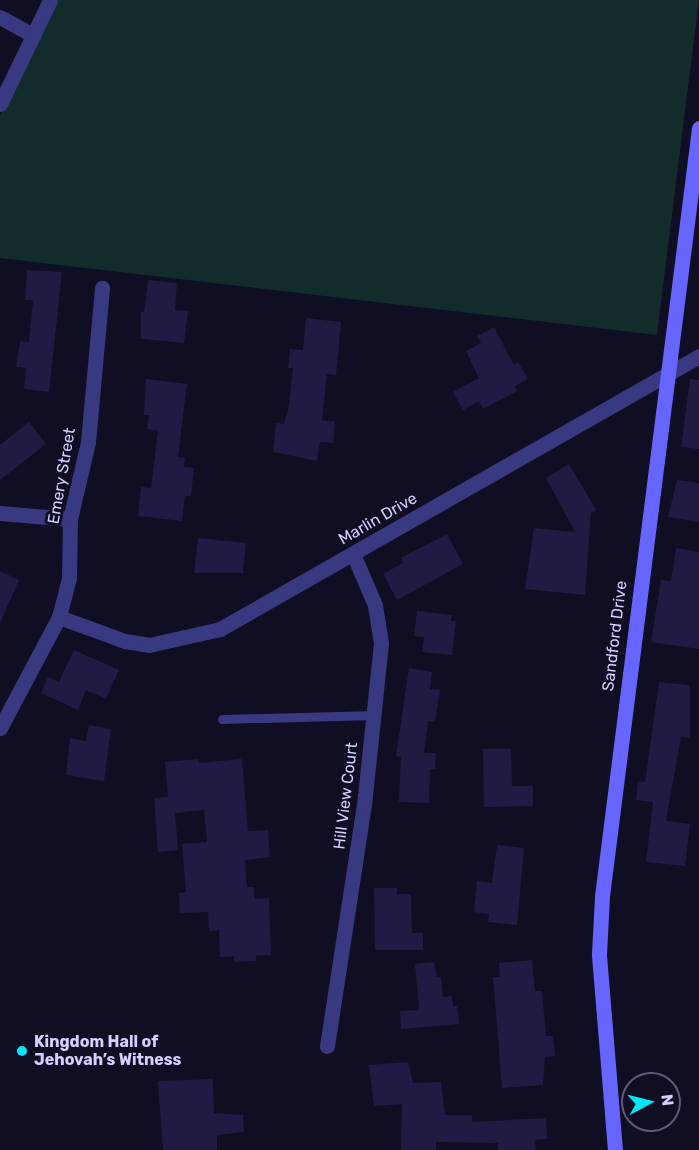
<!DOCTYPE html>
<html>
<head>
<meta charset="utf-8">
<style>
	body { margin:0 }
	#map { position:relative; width:699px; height:1150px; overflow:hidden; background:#100e22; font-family:Rubik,sans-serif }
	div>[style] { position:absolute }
	.green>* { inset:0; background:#112c2a }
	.building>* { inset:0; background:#211a43 }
	.lane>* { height:9px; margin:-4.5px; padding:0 4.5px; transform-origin:4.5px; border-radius:4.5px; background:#393981 }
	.street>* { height:15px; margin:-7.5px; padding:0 7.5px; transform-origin:7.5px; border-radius:7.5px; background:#393981 }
	.secondary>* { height:15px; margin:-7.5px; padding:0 7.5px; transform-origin:7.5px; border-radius:7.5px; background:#6666fe }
	.dots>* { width:16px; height:16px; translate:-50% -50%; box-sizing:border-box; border:3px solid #100e22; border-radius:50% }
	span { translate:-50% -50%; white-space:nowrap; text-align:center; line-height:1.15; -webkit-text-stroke:6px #100e22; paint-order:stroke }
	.street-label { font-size:16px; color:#d3cfff }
	.poi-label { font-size:16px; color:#d3cfff; font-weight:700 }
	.left { translate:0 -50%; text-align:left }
	.north { position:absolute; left:621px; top:1072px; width:60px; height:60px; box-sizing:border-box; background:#100e22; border:2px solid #5e5b7a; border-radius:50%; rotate:83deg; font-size:16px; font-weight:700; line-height:24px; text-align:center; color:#d3cfff }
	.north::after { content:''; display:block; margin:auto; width:21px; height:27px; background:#01e6f8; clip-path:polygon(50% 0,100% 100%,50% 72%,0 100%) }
</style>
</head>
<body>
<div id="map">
	<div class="green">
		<div style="clip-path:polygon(56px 0,699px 0,657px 335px,0 258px,0 116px)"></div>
	</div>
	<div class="building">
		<div style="clip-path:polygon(27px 270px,62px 272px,49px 392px,24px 389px,26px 368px,16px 367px,20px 341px,29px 342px,33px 300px,25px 300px)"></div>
		<div style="clip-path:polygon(148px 280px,177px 283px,175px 310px,188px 311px,184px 343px,141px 339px,141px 312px,144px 312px)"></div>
		<div style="clip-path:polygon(306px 318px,341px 322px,336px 375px,327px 374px,322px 420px,335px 422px,333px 443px,320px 442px,317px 461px,273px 452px,276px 423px,284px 424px,289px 405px,293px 368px,288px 368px,290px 349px,303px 350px)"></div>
		<div style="clip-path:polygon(494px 327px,514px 365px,518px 362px,528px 379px,515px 386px,517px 391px,483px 409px,479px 401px,463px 410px,453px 392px,479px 378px,466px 351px,481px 343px,477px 336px)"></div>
		<div style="clip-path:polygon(146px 379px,187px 384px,178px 457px,185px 458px,184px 467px,194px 468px,191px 496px,185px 496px,182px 521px,138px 516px,141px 487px,151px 488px,158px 431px,147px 429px,149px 415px,144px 415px)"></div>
		<div style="clip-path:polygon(690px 379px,699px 380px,699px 449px,681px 447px)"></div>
		<div style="clip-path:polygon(29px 422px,46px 444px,0 480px,0 445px)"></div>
		<div style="clip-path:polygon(569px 464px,596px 510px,591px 513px,585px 595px,525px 589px,534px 528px,575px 532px,546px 478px)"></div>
		<div style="clip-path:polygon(677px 480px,699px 483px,699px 522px,668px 517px)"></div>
		<div style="clip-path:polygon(447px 534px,463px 564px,397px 600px,383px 574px,403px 563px,401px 558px)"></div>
		<div style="clip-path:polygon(198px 538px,246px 543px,243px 573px,194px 573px)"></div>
		<div style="clip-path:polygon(676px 548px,699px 552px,699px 649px,651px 642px,661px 580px,671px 581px)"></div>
		<div style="clip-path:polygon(0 571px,19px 580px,0 623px)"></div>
		<div style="clip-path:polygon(417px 611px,452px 615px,451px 621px,456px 621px,452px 655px,422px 652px,424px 637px,414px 636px)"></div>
		<div style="clip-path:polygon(74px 650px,119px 670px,106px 699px,86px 690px,78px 710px,41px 693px,48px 677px,59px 682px)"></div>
		<div style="clip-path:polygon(409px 668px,432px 672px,430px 689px,440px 690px,435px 722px,428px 721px,424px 753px,436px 753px,435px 769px,430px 769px,429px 803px,399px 802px,401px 757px,396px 756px)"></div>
		<div style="clip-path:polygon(659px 682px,690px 685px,690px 738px,681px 737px,666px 821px,690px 824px,685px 866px,646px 862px,653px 802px,636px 800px,638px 781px,645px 782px)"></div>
		<div style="clip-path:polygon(89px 725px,111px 729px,104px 781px,66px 775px,70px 738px,86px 741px)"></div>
		<div style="clip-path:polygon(483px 749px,511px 749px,512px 786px,533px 786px,533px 806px,484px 807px)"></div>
		<div style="clip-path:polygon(198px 759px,198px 763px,242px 759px,248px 831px,268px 830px,270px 857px,245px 860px,247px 887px,254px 887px,254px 899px,269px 898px,271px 955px,256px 955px,256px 961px,234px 962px,234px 956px,220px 957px,219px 930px,209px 931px,208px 912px,180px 913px,179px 893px,186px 892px,182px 844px,207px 842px,204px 810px,175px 813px,178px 850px,158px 852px,154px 798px,168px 797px,165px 762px)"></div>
		<div style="clip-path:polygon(497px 845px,524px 848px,517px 925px,488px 922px,489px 914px,474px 912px,477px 881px,492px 883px)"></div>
		<div style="clip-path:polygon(374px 888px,397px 888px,397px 894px,411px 894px,412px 933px,423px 933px,423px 950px,375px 950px)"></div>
		<div style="clip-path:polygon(532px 960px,535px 991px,542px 991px,546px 1036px,553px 1036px,555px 1056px,545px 1057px,543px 1085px,502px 1088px,493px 977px,500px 977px,499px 963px)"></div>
		<div style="clip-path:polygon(434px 962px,437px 977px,441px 977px,443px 997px,452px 996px,453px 1006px,457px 1006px,459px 1024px,401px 1029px,400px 1011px,419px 1010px,415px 964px)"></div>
		<div style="clip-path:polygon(408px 1062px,413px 1083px,441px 1082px,445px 1115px,472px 1115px,472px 1122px,546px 1118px,547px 1139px,535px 1140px,536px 1150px,498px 1150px,498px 1143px,436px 1142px,436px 1150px,401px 1150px,402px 1104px,374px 1106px,369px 1065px)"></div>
		<div style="clip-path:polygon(213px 1079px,214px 1113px,243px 1115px,244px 1132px,217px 1135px,217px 1150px,163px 1150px,158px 1081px)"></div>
	</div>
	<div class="lane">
		<div style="left:222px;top:719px;width:153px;rotate:-1.5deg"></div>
	</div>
	<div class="street">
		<div style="left:0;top:17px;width:38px;rotate:29deg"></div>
		<div style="left:0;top:104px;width:115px;rotate:-64.3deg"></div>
		<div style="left:0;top:513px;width:70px;rotate:4.9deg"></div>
		<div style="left:59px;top:617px;width:70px;rotate:20deg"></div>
		<div style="left:125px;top:641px;width:24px;rotate:9deg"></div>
		<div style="left:149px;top:645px;width:73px;rotate:-12.7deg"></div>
		<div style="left:220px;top:629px;width:551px;rotate:-29.68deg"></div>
		<div style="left:0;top:728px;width:126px;rotate:-62deg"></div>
		<div style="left:59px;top:617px;width:40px;rotate:-75.6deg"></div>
		<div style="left:69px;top:578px;width:59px;rotate:-89deg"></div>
		<div style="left:70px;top:519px;width:79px;rotate:-76.8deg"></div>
		<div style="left:88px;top:442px;width:155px;rotate:-84.8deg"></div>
		<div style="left:327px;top:1046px;width:244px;rotate:-81.3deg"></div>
		<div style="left:364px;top:805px;width:163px;rotate:-84deg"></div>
		<div style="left:381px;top:643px;width:38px;rotate:-99deg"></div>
		<div style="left:375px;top:605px;width:56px;rotate:-113.3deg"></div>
	</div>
	<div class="secondary">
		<div style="left:615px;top:1150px;width:197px;rotate:-94.7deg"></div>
		<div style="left:599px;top:954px;width:58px;rotate:-87deg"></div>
		<div style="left:602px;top:896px;width:774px;rotate:-82.8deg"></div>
	</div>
	<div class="dots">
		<div style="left:22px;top:1051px;background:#01e6f8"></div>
	</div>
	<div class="street-label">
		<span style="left:62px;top:476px;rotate:-80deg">Emery Street</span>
		<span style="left:378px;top:519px;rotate:-30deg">Marlin Drive</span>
		<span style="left:615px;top:636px;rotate:-83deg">Sandford Drive</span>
		<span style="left:346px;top:796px;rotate:-83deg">Hill View Court</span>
	</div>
	<div class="poi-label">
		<span class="left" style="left:34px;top:1051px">Kingdom Hall of<br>Jehovah’s Witness</span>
	</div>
	<div class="north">N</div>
</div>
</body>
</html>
